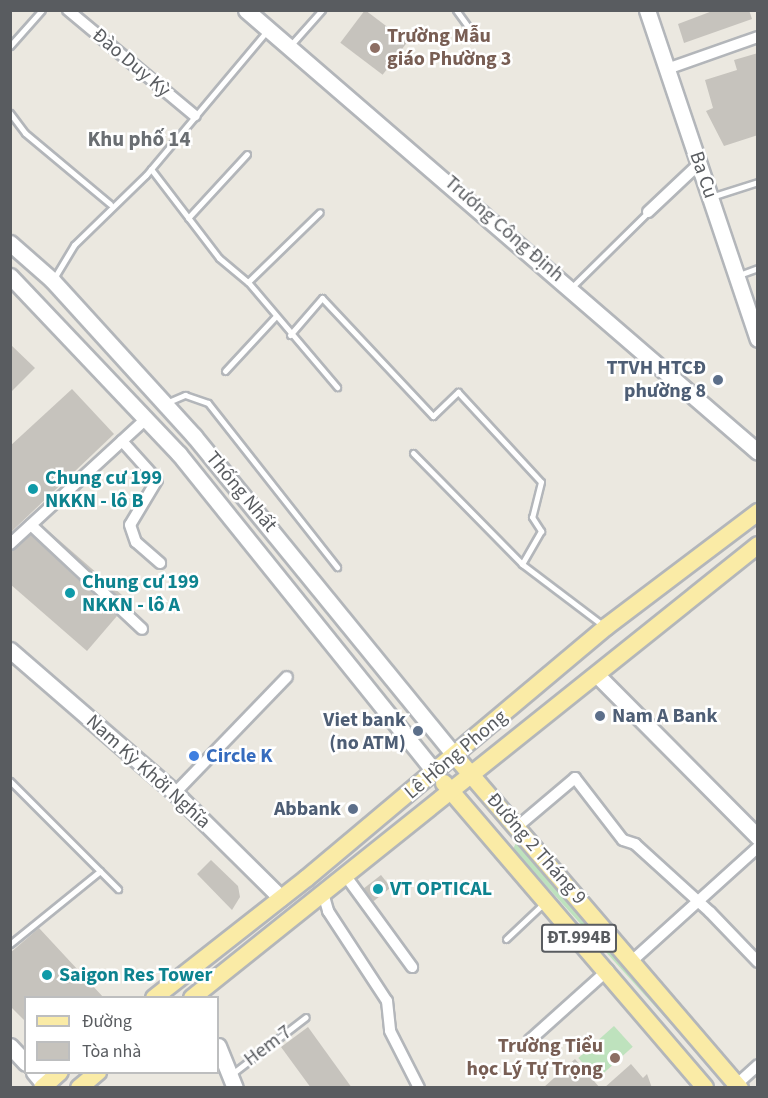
<!DOCTYPE html>
<html>
<head>
<meta charset="utf-8">
<style>
	body { margin:0 }
	#map { position:relative; width:768px; height:1098px; overflow:hidden; background:#ebe8e0; font-family:"Source Sans 3",sans-serif }
	div>[style] { position:absolute }
	.green>* { inset:0; background:#bee2bd; transform-origin:0 0 }
	.building>* { inset:0; background:#c6c3bd; transform-origin:0 0 }
	.roads { filter:drop-shadow(2px 0 #b3b6ba) drop-shadow(-2px 0 #b3b6ba) drop-shadow(0 2px #b3b6ba) drop-shadow(0 -2px #b3b6ba) }
	.lane>* { height:5px; margin:-2.5px; padding:0 2.5px; transform-origin:2.5px; border-radius:2.5px; background:#fff }
	.street>* { height:10px; margin:-5px; padding:0 5px; transform-origin:5px; border-radius:5px; background:#fff }
	.secondary>* { height:15px; margin:-7.5px; padding:0 7.5px; transform-origin:7.5px; border-radius:7.5px; background:#fff }
	.primary>* { height:16px; margin:-8px; padding:0 8px; transform-origin:8px; border-radius:8px; background:#faeba6 }
	.dots>* { width:16px; height:16px; translate:-50% -50%; box-sizing:border-box; border:3px solid #fff; border-radius:50% }
	span { translate:-50% -50%; white-space:nowrap; text-align:center; line-height:1.15; -webkit-text-stroke:5px #fff; paint-order:stroke }
	.shield-label span { padding:2px 4px; background:#fff; border:2px solid; border-radius:4px; -webkit-text-stroke-width:0 }
	.shield-label { font-size:18px; color:#595c60; font-weight:700 }
	.education-label { font-size:20px; color:#785e54; font-weight:700 }
	.left { translate:0 -50%; text-align:left }
	.right { translate:-100% -50%; text-align:right }
	.street-label { font-size:20px; color:#595c60 }
	.service-label { font-size:20px; color:#4e5e75; font-weight:700 }
	.culture-label { font-size:20px; color:#0d838f; font-weight:700 }
	.shop-label { font-size:20px; color:#366cbe; font-weight:700 }
	.neighbourhood-label { font-size:21px; color:#6a6e72; font-weight:700 }
	.frame { position:absolute; inset:0; border:12px solid #595c60; pointer-events:none }
	.legend { position:absolute; left:24px; top:996px; width:195px; height:78px; box-sizing:border-box; background:#fff; border:2px solid #bdbebf; margin:0; padding:8px 10px; list-style:none; font-size:18px; color:#595c60 }
	.legend li { display:flex; align-items:center; gap:12px; height:30px }
	.legend b { width:30px; border:2px solid #bdbebf }
</style>
</head>
<body>
<div id="map">
	<div class="green">
		<div style="clip-path:polygon(517px 841px,710px 1062px,707px 1064px,513px 849px)"></div>
		<div style="left:614px;top:1026px;width:28px;height:48px;rotate:48deg"></div>
	</div>
	<div class="building">
		<div style="left:365px;top:10px;width:53px;height:41px;rotate:37deg"></div>
		<div style="clip-path:polygon(715px 10px,749px 10px,752px 19px,684px 43px,678px 24px)"></div>
		<div style="clip-path:polygon(758px 53px,758px 135px,724px 146px,706px 111px,713px 108px,705px 80px,737px 70px,734px 60px)"></div>
		<div style="clip-path:polygon(10px 344px,35px 368px,10px 393px)"></div>
		<div style="clip-path:polygon(72px 389px,114px 434px,10px 533px,10px 446px)"></div>
		<div style="clip-path:polygon(44px 527px,130px 602px,127px 605px)"></div>
		<div style="clip-path:polygon(31px 535px,117px 616px,87px 651px,10px 584px,10px 551px)"></div>
		<div style="clip-path:polygon(211px 860px,238px 886px,240px 897px,232px 910px,197px 874px)"></div>
		<div style="left:381px;top:875px;width:16px;height:22px;rotate:52deg"></div>
		<div style="clip-path:polygon(39px 928px,104px 998px,26px 998px,26px 1022px,10px 1006px,10px 953px)"></div>
		<div style="clip-path:polygon(308px 1027px,352px 1088px,311px 1088px,281px 1047px)"></div>
		<div style="clip-path:polygon(575px 1059px,600px 1088px,543px 1088px)"></div>
		<div style="clip-path:polygon(631px 1064px,643px 1078px,647px 1074px,652px 1088px,604px 1088px)"></div>
	</div>
	<div class="roads">
		<div class="lane">
			<div style="left:456px;top:10px;width:36px;rotate:54deg"></div>
			<div style="left:10px;top:46px;width:48px;rotate:-48.4deg"></div>
			<div style="left:289px;top:47px;width:50px;rotate:-48.3deg"></div>
			<div style="left:10px;top:113px;width:25px;rotate:53deg"></div>
			<div style="left:25px;top:133px;width:111px;rotate:39.9deg"></div>
			<div style="left:151px;top:169px;width:112px;rotate:52.6deg"></div>
			<div style="left:219px;top:258px;width:38px;rotate:40deg"></div>
			<div style="left:248px;top:282px;width:138px;rotate:49.7deg"></div>
			<div style="left:711px;top:197px;width:49px;rotate:-17.7deg"></div>
			<div style="left:188px;top:218px;width:87px;rotate:-47.3deg"></div>
			<div style="left:739px;top:275px;width:20px;rotate:-20deg"></div>
			<div style="left:53px;top:280px;width:41px;rotate:-59deg"></div>
			<div style="left:74px;top:245px;width:100px;rotate:-44.2deg"></div>
			<div style="left:146px;top:175px;width:188px;rotate:-50deg"></div>
			<div style="left:248px;top:282px;width:100px;rotate:-44.2deg"></div>
			<div style="left:571px;top:288px;width:108px;rotate:-44.6deg"></div>
			<div style="left:290px;top:335px;width:49px;rotate:-49.1deg"></div>
			<div style="left:322px;top:298px;width:162px;rotate:46.8deg"></div>
			<div style="left:433px;top:416px;width:35px;rotate:-44deg"></div>
			<div style="left:458px;top:392px;width:122px;rotate:47.3deg"></div>
			<div style="left:541px;top:482px;width:36px;rotate:104deg"></div>
			<div style="left:532px;top:517px;width:17px;rotate:57deg"></div>
			<div style="left:541px;top:531px;width:38px;rotate:120deg"></div>
			<div style="left:225px;top:371px;width:74px;rotate:-47.2deg"></div>
			<div style="left:166px;top:403px;width:21px;rotate:-23deg"></div>
			<div style="left:185px;top:395px;width:24px;rotate:19deg"></div>
			<div style="left:208px;top:403px;width:209px;rotate:51.8deg"></div>
			<div style="left:413px;top:453px;width:156px;rotate:45.5deg"></div>
			<div style="left:522px;top:564px;width:103px;rotate:37.1deg"></div>
			<div style="left:10px;top:781px;width:153px;rotate:45deg"></div>
			<div style="left:506px;top:939px;width:51px;rotate:-43.4deg"></div>
			<div style="left:10px;top:944px;width:116px;rotate:-39deg"></div>
			<div style="left:232px;top:1074px;width:93px;rotate:-37.6deg"></div>
		</div>
		<div class="street">
			<div style="left:68px;top:10px;width:165px;rotate:39.8deg"></div>
			<div style="left:667px;top:69px;width:96px;rotate:-19.4deg"></div>
			<div style="left:648px;top:212px;width:70px;rotate:-43.3deg"></div>
			<div style="left:122px;top:441px;width:52px;rotate:48.1deg"></div>
			<div style="left:157px;top:480px;width:52px;rotate:121deg"></div>
			<div style="left:130px;top:525px;width:18px;rotate:71deg"></div>
			<div style="left:136px;top:542px;width:32px;rotate:41deg"></div>
			<div style="left:31px;top:525px;width:152px;rotate:43.1deg"></div>
			<div style="left:10px;top:544px;width:185px;rotate:-42.6deg"></div>
			<div style="left:175px;top:793px;width:161px;rotate:-46deg"></div>
			<div style="left:517px;top:827px;width:76px;rotate:-40.2deg"></div>
			<div style="left:575px;top:778px;width:78px;rotate:52.3deg"></div>
			<div style="left:623px;top:840px;width:13px;rotate:18deg"></div>
			<div style="left:635px;top:844px;width:101px;rotate:42.2deg"></div>
			<div style="left:710px;top:912px;width:69px;rotate:46.2deg"></div>
			<div style="left:345px;top:875px;width:114px;rotate:53.9deg"></div>
			<div style="left:323px;top:893px;width:19px;rotate:74deg"></div>
			<div style="left:328px;top:911px;width:108px;rotate:56.8deg"></div>
			<div style="left:387px;top:1001px;width:30px;rotate:84deg"></div>
			<div style="left:390px;top:1031px;width:64px;rotate:63deg"></div>
			<div style="left:633px;top:960px;width:169px;rotate:-42.1deg"></div>
			<div style="left:530px;top:1040px;width:105px;rotate:-41.9deg"></div>
			<div style="left:737px;top:1084px;width:28px;rotate:-42deg"></div>
		</div>
		<div class="secondary">
			<div style="left:246px;top:10px;width:676px;rotate:40.8deg"></div>
			<div style="left:647px;top:10px;width:347px;rotate:71.4deg"></div>
			<div style="left:10px;top:243px;width:56px;rotate:41.4deg"></div>
			<div style="left:52px;top:280px;width:211px;rotate:47.7deg"></div>
			<div style="left:194px;top:436px;width:413px;rotate:50.8deg"></div>
			<div style="left:10px;top:276px;width:245px;rotate:46.5deg"></div>
			<div style="left:179px;top:454px;width:408px;rotate:51.2deg"></div>
			<div style="left:10px;top:650px;width:218px;rotate:40.9deg"></div>
			<div style="left:175px;top:793px;width:149px;rotate:44.7deg"></div>
			<div style="left:596px;top:674px;width:230px;rotate:45.2deg"></div>
			<div style="left:10px;top:1046px;width:23px;rotate:47deg"></div>
			<div style="left:218px;top:1046px;width:45px;rotate:68deg"></div>
			<div style="left:34px;top:1072px;width:21px;rotate:51deg"></div>
		</div>
		<div class="primary">
			<div style="left:455px;top:756px;width:438px;rotate:49.4deg"></div>
			<div style="left:444px;top:783px;width:401px;rotate:49.4deg"></div>
			<div style="left:154px;top:998px;width:194px;rotate:-38.1deg"></div>
			<div style="left:307px;top:878px;width:390px;rotate:-40deg"></div>
			<div style="left:606px;top:627px;width:191px;rotate:-37.1deg"></div>
			<div style="left:192px;top:998px;width:725px;rotate:-38.67deg"></div>
			<div style="left:42px;top:1088px;width:24px;rotate:-42deg"></div>
			<div style="left:79px;top:1088px;width:25px;rotate:-40deg"></div>
		</div>
	</div>
	<div class="dots">
		<div style="left:375px;top:48px;background:#8d6e63"></div>
		<div style="left:718px;top:380px;background:#5c6f8a"></div>
		<div style="left:33px;top:489px;background:#0f9aa8"></div>
		<div style="left:70px;top:593px;background:#0f9aa8"></div>
		<div style="left:600px;top:716px;background:#5c6f8a"></div>
		<div style="left:418px;top:731px;background:#5c6f8a"></div>
		<div style="left:194px;top:756px;background:#3f7fe0"></div>
		<div style="left:353px;top:809px;background:#5c6f8a"></div>
		<div style="left:378px;top:889px;background:#0f9aa8"></div>
		<div style="left:47px;top:975px;background:#0f9aa8"></div>
		<div style="left:615px;top:1058px;background:#8d6e63"></div>
	</div>
	<div class="shield-label">
		<span style="left:579px;top:938px">ĐT.994B</span>
	</div>
	<div class="education-label">
		<span class="left" style="left:387px;top:48px">Trường Mẫu<br>giáo Phường 3</span>
		<span class="right" style="left:603px;top:1058px">Trường Tiểu<br>học Lý Tự Trọng</span>
	</div>
	<div class="street-label">
		<span style="left:131px;top:63px;rotate:40deg">Đào Duy Kỳ</span>
		<span style="left:703px;top:175px;rotate:71deg">Ba Cu</span>
		<span style="left:504px;top:229px;rotate:41deg">Trương Công Định</span>
		<span style="left:241px;top:492px;rotate:50deg">Thống Nhất</span>
		<span style="left:456px;top:755px;rotate:-40deg">Lê Hồng Phong</span>
		<span style="left:148px;top:772px;rotate:42deg">Nam Kỳ Khởi Nghĩa</span>
		<span style="left:536px;top:849px;rotate:49deg">Đường 2 Tháng 9</span>
		<span style="left:268px;top:1046px;rotate:-37deg">Hem 7</span>
	</div>
	<div class="service-label">
		<span class="right" style="left:706px;top:380px">TTVH HTCĐ<br>phường 8</span>
		<span class="left" style="left:612px;top:716px">Nam A Bank</span>
		<span class="right" style="left:406px;top:732px">Viet bank<br>(no ATM)</span>
		<span class="right" style="left:341px;top:809px">Abbank</span>
	</div>
	<div class="culture-label">
		<span class="left" style="left:45px;top:490px">Chung cư 199<br>NKKN - lô B</span>
		<span class="left" style="left:82px;top:594px">Chung cư 199<br>NKKN - lô A</span>
		<span class="left" style="left:390px;top:889px">VT OPTICAL</span>
		<span class="left" style="left:59px;top:975px">Saigon Res Tower</span>
	</div>
	<div class="shop-label">
		<span class="left" style="left:206px;top:756px">Circle K</span>
	</div>
	<div class="neighbourhood-label">
		<span style="left:139px;top:139px">Khu phố 14</span>
	</div>
	<div class="frame"></div>
	<ul class="legend">
	<li><b style="height:8px;background:#faeba6"></b>Đường</li>
	<li><b style="height:16px;background:#c6c3bd"></b>Tòa nhà</li>
	</ul>
</div>
</body>
</html>
